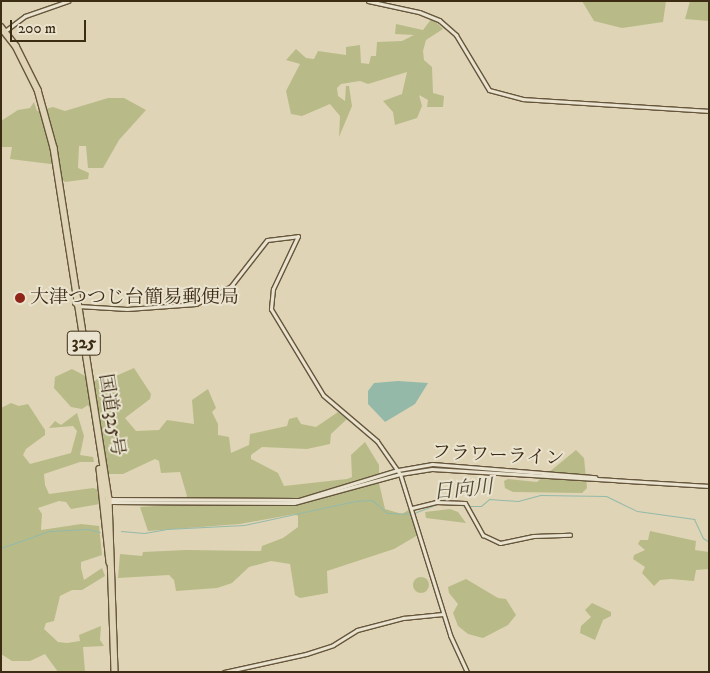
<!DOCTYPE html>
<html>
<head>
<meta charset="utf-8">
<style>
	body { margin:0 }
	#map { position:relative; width:710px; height:673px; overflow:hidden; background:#dfd4b5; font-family:"IM FELL DW Pica","Noto Serif JP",serif }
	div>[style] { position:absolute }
	.green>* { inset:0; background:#b8bb88 }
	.round { border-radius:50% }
	.water>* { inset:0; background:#94b9a9 }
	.stream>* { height:1px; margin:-0.5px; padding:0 0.5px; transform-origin:0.5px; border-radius:0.5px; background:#94b9a9 }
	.roads { filter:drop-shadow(1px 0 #66563c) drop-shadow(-1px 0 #66563c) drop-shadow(0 1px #66563c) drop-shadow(0 -1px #66563c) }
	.minor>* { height:3px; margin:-1.5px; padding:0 1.5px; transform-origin:1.5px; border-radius:1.5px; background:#eae3cf }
	.highway>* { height:5.5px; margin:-2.75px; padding:0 2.75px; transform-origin:2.75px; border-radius:2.75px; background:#dfd4b5 }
	.dots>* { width:14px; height:14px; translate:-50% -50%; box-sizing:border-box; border:2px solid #eae3cf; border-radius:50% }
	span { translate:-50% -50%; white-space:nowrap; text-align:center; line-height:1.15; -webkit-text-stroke:4px #eae3cf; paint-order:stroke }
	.shield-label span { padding:1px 4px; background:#eae3cf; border:1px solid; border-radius:4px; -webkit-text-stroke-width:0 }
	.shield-label { font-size:18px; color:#3d2c14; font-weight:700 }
	.poi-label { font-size:19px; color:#3d2c14 }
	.left { translate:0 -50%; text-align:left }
	.street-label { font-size:19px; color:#3d2c14 }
	.water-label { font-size:20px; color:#4e4832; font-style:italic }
	.frame { position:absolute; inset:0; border:2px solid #3d2c14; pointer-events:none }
	.scale { position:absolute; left:10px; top:20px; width:76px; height:22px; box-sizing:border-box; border:2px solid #3d2c14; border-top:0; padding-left:6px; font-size:15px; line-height:18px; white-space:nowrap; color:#3d2c14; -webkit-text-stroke:4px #eae3cf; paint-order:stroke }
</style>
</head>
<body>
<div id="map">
	<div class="green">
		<div style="clip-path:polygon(582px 1px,666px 1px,663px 22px,622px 28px,594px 21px)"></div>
		<div style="clip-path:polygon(690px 1px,709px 1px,709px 21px,685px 19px)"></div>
		<div style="clip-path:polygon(432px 18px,443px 29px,426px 40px,423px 51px,424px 60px,432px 67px,433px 93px,444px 96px,443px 107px,427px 107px,428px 100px,419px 95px,422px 106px,417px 118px,395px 125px,393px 112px,383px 101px,402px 94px,407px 72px,368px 84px,360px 81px,341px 84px,337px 88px,338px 96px,345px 101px,346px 86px,349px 86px,352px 106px,339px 137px,340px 116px,330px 104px,302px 116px,291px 114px,286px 91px,300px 64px,286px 60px,296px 49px,306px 58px,314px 59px,318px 51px,346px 55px,346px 47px,360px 45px,361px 63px,369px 64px,371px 56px,376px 56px,377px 42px,402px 41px,414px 35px,395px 34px,396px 24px,423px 30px)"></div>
		<div style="clip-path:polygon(108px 98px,124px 98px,146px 110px,119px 140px,103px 168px,88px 168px,86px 146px,79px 146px,78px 168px,89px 173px,88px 179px,65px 182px,61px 179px,59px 165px,10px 159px,12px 147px,1px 147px,1px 121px,18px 110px,30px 108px,34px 102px,37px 111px,53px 107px,65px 111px)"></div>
		<div style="clip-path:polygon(134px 368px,151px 394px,150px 399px,125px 418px,136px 431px,159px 430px,167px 420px,194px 424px,192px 400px,208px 389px,216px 408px,212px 412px,218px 424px,218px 435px,229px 437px,231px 453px,249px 445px,250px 434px,287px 426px,289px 419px,297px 417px,301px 424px,316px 427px,338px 412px,347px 419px,331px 434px,330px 444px,307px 449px,262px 447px,251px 455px,251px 459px,278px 473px,284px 486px,347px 479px,352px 477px,351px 455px,365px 442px,379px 465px,379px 483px,385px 509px,402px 514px,410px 509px,418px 535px,394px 549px,327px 571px,328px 593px,300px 598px,295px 595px,290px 564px,271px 561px,249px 567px,232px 583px,217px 588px,176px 591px,174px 580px,169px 575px,118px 578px,120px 554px,142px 556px,143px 552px,186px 550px,261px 551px,262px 546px,283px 538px,298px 527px,298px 516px,295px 514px,240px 524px,148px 531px,140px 507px,183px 504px,187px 496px,180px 472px,161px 473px,159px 461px,155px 459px,123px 474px,108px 474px,100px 429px,88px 405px,82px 409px,71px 407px,54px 388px,55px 377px,72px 369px,95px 381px,98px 378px,109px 379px)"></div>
		<div style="clip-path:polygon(11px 403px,19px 406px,28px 404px,45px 430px,45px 435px,26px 449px,23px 455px,30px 464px,71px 453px,77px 431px,73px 426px,49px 428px,55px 421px,61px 425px,77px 413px,84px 436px,80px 455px,93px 457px,94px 462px,80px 462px,44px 474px,45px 485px,49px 494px,93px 488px,99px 490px,100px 504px,71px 509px,66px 502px,59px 501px,38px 508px,42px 514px,41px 530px,81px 524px,99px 526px,102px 555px,81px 562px,81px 568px,84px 580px,102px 568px,105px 576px,82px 590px,72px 590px,60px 596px,54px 621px,46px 623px,44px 629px,58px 642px,67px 643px,80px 641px,79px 635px,101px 626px,100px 640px,104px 646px,83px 647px,85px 672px,58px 672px,45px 654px,30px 661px,12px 661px,1px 654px,1px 408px)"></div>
		<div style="clip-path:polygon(576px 450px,584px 458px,587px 488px,582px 493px,513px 492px,505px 488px,504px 481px,508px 479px,537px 482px)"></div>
		<div style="clip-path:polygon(450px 509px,458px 512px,466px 523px,426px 518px,425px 512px)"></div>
		<div style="clip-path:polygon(650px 531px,696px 541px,695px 550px,709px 552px,709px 569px,696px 570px,694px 581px,671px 579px,660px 580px,654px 586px,642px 573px,645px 567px,633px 559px,634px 555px,645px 550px,638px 544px,640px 540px,648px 540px)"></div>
		<div class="round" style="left:413px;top:577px;width:16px;height:16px"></div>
		<div style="clip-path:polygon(466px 579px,498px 598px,506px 599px,516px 615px,508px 625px,483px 638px,468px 634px,458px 626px,453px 613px,458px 604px,449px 593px,448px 587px)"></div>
		<div style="clip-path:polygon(592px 603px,611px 612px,611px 616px,603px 620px,595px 640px,580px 633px,581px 626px,591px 617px,585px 610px)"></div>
	</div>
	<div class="water">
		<div style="clip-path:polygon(398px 381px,428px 383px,415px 404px,385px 422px,368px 404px,368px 391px,374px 383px)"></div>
	</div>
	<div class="stream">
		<div style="left:456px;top:504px;width:9px;rotate:13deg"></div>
		<div style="left:469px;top:506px;width:12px"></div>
		<div style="left:481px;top:506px;width:11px;rotate:-41deg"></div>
		<div style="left:489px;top:499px;width:29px;rotate:4deg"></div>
		<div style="left:518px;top:501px;width:24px;rotate:-15deg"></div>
		<div style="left:541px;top:495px;width:65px;rotate:0.9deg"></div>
		<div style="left:606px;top:496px;width:34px;rotate:26deg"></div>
		<div style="left:637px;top:511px;width:58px;rotate:8deg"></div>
		<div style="left:694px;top:519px;width:21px;rotate:65deg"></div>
		<div style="left:703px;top:538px;width:7px;rotate:34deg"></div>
		<div style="left:414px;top:513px;width:28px;rotate:-21deg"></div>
		<div style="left:121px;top:531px;width:23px;rotate:5deg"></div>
		<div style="left:144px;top:533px;width:22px;rotate:-10deg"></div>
		<div style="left:166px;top:529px;width:78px;rotate:-2.9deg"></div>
		<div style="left:244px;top:525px;width:114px;rotate:-12.2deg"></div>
		<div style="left:355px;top:501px;width:17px;rotate:-3deg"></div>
		<div style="left:372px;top:500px;width:20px;rotate:41deg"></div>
		<div style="left:387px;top:513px;width:23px;rotate:2deg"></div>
		<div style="left:1px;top:548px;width:51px;rotate:-19.5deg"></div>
		<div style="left:49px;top:531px;width:39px;rotate:-3deg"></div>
		<div style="left:88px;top:529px;width:12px;rotate:14deg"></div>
	</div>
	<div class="roads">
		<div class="minor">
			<div style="left:368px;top:1px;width:52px;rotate:12.2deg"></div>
			<div style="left:419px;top:12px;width:22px;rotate:22deg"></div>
			<div style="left:439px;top:20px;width:23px;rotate:41deg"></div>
			<div style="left:456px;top:35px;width:64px;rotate:59deg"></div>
			<div style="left:489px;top:90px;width:35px;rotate:15deg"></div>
			<div style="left:523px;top:99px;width:186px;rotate:3.7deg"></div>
			<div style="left:5px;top:31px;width:25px;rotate:-37deg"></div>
			<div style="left:25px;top:16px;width:46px;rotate:-19.2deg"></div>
			<div style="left:74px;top:303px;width:5px;rotate:37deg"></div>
			<div style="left:78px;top:306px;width:49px;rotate:3.5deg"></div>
			<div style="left:127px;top:309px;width:69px;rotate:-4.1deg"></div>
			<div style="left:196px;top:304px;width:39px;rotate:-27deg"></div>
			<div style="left:231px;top:286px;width:58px;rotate:-52deg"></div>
			<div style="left:267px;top:240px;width:31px;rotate:-7deg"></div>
			<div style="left:298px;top:236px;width:59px;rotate:115.3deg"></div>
			<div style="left:273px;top:289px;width:20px;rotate:96deg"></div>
			<div style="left:271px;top:309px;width:100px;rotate:58.8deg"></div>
			<div style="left:323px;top:395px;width:71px;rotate:40.4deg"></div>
			<div style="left:377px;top:441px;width:40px;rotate:55.1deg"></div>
			<div style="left:400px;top:474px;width:169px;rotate:72.7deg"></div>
			<div style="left:450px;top:635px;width:41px;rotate:65.3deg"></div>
			<div style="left:108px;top:499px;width:191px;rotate:0.3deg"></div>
			<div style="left:299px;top:500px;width:103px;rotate:-16.9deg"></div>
			<div style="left:398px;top:470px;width:35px;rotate:-10deg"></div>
			<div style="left:432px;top:464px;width:164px;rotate:4.6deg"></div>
			<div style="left:110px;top:502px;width:184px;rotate:0.3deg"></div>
			<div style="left:294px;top:503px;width:110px;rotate:-15.3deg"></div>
			<div style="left:400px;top:474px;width:32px;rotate:-9deg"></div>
			<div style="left:432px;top:469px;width:278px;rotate:3.5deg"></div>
			<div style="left:412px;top:508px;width:25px;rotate:-14deg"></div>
			<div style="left:436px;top:502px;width:29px;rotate:2deg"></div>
			<div style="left:465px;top:503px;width:37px;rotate:61deg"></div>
			<div style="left:483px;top:535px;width:19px;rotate:25deg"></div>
			<div style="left:500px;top:543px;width:34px;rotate:-12deg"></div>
			<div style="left:533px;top:536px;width:37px;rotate:-2deg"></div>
			<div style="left:224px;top:672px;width:84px;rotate:-12.4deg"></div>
			<div style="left:306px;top:654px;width:28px;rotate:-18deg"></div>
			<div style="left:333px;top:645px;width:28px;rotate:-32deg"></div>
			<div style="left:357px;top:630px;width:48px;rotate:-14.6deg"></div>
			<div style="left:403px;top:618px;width:40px;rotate:-5.7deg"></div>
		</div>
		<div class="highway">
			<div style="left:1px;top:27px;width:24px;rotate:52deg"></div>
			<div style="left:16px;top:46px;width:49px;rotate:63.4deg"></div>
			<div style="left:38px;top:90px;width:60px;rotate:74.6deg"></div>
			<div style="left:54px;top:148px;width:355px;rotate:81.1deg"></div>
			<div style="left:109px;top:499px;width:173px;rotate:88deg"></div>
			<div style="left:100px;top:469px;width:94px;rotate:83.9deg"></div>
		</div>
	</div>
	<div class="dots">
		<div style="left:20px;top:298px;background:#8f2418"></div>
	</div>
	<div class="shield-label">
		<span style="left:84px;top:343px">325</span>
	</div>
	<div class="poi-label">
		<span class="left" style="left:30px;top:298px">大津つつじ台簡易郵便局</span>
	</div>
	<div class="street-label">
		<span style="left:111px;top:415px;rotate:81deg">国道325号</span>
		<span style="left:498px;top:456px;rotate:3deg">フラワーライン</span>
	</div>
	<div class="water-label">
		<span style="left:463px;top:490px;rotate:-6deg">日向川</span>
	</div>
	<div class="frame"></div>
	<div class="scale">200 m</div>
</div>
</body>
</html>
